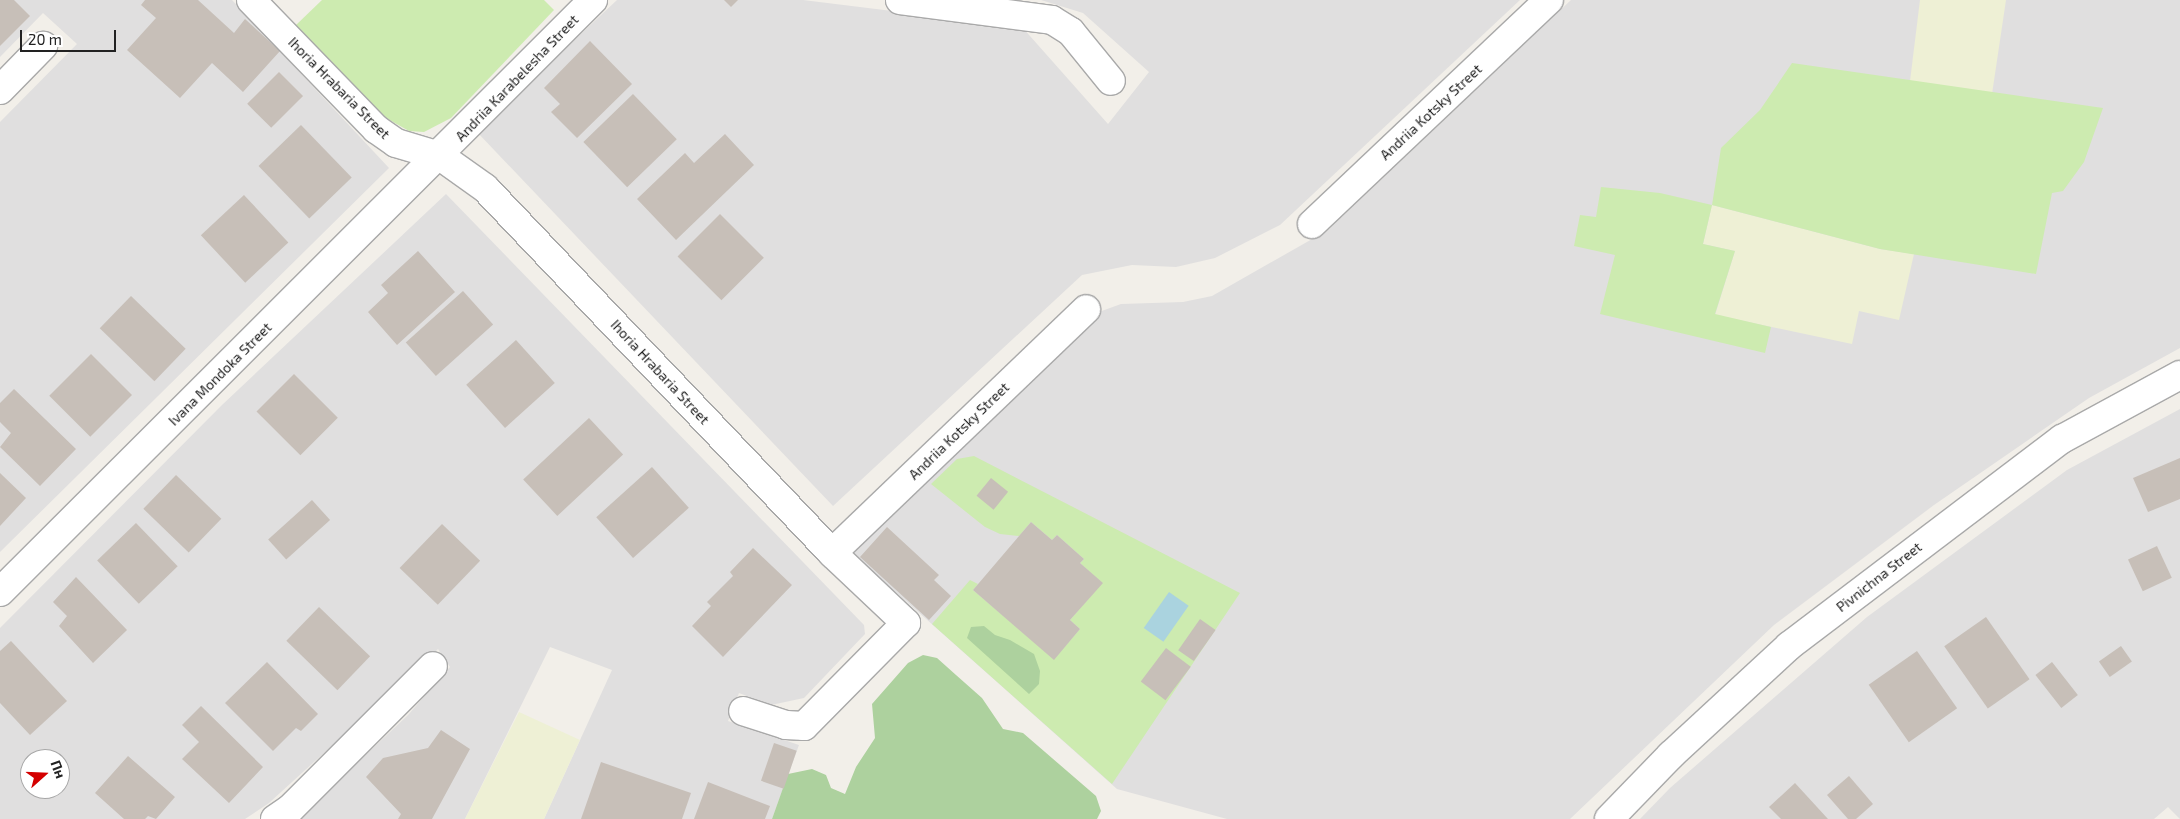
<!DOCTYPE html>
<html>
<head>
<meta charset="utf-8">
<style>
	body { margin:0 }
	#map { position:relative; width:2180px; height:819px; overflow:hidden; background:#f2efe9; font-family:"Exo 2",sans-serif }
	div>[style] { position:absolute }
	.residential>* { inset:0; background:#e0dfdf }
	.farmland>* { inset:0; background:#eef0d5 }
	.grass>* { inset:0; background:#cdebb0 }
	.forest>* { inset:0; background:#add19e }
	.water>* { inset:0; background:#aad3df; transform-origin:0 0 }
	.building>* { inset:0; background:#c7bfb8; transform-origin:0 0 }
	.roads { filter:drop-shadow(1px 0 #a9a9a9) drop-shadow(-1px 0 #a9a9a9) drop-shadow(0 1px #a9a9a9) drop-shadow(0 -1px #a9a9a9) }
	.minor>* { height:28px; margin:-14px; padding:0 14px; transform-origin:14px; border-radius:14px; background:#fff }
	span { translate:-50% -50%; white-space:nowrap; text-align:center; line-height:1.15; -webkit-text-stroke:4px #fff; paint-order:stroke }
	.street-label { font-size:14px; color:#222 }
	.north { position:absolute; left:20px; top:749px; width:50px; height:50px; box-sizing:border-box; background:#fff; border:1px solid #a7a7a7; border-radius:50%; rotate:70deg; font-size:14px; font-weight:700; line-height:20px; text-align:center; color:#222 }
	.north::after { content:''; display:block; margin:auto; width:18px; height:22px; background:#d40000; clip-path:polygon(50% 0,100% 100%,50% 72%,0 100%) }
	.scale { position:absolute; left:20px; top:30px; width:96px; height:22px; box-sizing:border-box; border:2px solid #222; border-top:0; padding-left:6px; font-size:15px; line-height:18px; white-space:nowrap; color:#222; -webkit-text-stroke:4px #fff; paint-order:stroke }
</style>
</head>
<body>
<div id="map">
	<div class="residential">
		<div style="clip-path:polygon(0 0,232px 0,389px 168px,0 552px,0 122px,77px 44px,43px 13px,0 57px)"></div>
		<div style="clip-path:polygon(617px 0,803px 0,1022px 27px,1108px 124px,1149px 72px,1083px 13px,1041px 0,1520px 0,1280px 225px,1215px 258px,1176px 267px,1132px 265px,1082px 275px,833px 506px,477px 132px)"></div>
		<div style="clip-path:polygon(1571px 0,2180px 0,2180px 348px,2089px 398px,1934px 505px,1774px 625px,1570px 819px,1227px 819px,1117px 789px,852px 553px,1099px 312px,1121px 304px,1183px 302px,1212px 296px,1328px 230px)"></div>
		<div style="clip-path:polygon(evenodd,446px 194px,864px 625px,865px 634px,804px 698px,771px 705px,739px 693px,728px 721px,799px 745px,772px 819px,544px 819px,612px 670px,550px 647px,465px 819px,298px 819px,408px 715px,450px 667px,438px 649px,269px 803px,245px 819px,0 819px,0 628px,222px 405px,446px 194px,30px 759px,60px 759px,60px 789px,30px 789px,30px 759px)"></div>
		<div style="clip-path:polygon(2180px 409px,2180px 819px,2168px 807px,2154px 819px,1640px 819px,1670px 788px,1867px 617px,2067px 470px)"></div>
	</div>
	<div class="farmland">
		<div style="clip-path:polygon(1920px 0,2006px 0,1992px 94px,1910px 81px)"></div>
		<div style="clip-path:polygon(1712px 205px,1880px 249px,1914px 254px,1899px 320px,1859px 311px,1852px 344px,1715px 315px,1735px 251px,1703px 244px)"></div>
		<div style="clip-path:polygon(519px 712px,580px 740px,544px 819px,465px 819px)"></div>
	</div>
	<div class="grass">
		<div style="clip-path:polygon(322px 0,544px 0,554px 10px,451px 118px,424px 132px,409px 131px,379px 114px,296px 25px)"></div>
		<div style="clip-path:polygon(1792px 63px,2103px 108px,2084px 162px,2063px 191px,2052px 193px,2036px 274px,1880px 249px,1712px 205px,1703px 244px,1735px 251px,1715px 314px,1771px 327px,1765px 353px,1600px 314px,1615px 255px,1574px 246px,1580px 215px,1596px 217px,1601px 187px,1660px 193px,1712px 205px,1721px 148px,1760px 110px)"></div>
		<div style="clip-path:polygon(974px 456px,1240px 593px,1112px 784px,932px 624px,970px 580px,978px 584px,973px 590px,1054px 659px,1080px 629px,1070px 620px,1102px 583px,1080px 563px,1084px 559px,1057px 535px,1052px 540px,1031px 522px,1019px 536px,1000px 534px,985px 527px,931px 484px,957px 459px)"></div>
	</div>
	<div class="forest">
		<div style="clip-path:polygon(984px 626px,995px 635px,1010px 640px,1034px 654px,1040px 671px,1039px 684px,1029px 694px,967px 638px,971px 627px)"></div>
		<div style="clip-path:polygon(923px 655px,937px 658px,956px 675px,982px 698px,1003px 729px,1023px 733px,1096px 796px,1101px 811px,1097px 819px,772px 819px,788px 774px,812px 769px,826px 775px,831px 788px,845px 794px,856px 767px,875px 738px,872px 704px,908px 663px)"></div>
	</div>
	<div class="water">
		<div style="left:1169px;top:592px;width:24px;height:44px;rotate:35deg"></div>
	</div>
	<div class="building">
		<div style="clip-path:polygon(0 0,14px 0,30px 16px,0 46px)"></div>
		<div style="clip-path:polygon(145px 0,198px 0,234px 33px,245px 19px,280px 51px,243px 92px,212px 63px,180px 98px,127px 50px,156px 18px,141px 5px)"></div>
		<div style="clip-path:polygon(724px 0,738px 0,731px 7px)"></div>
		<div style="clip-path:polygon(590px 41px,632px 84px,577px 138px,551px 112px,560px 104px,544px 88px)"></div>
		<div style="left:279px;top:72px;width:34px;height:45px;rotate:45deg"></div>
		<div style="left:633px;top:94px;width:63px;height:69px;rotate:46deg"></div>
		<div style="left:301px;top:125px;width:73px;height:59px;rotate:46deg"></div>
		<div style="clip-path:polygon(725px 134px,754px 165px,676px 240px,637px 199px,685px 153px,694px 163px)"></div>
		<div style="left:244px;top:195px;width:65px;height:59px;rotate:47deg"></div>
		<div style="left:720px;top:214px;width:62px;height:60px;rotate:45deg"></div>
		<div style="clip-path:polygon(418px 251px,455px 292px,397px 345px,368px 312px,388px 293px,381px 285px)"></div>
		<div style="left:463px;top:291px;width:45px;height:77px;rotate:48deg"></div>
		<div style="left:131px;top:296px;width:76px;height:45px;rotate:44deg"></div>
		<div style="left:516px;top:340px;width:58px;height:67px;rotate:48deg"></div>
		<div style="left:91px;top:354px;width:58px;height:59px;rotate:45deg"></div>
		<div style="left:294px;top:374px;width:62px;height:53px;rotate:45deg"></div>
		<div style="clip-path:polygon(14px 389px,76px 449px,40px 486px,0 447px,11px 433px,0 422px,0 403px)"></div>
		<div style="left:589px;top:418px;width:50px;height:90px;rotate:47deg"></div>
		<div style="clip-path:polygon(2180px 458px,2180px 499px,2148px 512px,2133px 478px)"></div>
		<div style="left:652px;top:467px;width:55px;height:75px;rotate:48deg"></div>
		<div style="clip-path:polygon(0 473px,26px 498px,0 526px)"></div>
		<div style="left:176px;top:475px;width:63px;height:47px;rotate:44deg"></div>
		<div style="left:991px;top:478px;width:22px;height:23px;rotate:39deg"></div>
		<div style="left:312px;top:500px;width:27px;height:59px;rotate:48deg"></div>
		<div style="clip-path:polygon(1031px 522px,1052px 540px,1057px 535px,1084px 559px,1080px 563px,1103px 583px,1070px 620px,1080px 629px,1054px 660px,973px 590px)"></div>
		<div style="left:136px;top:523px;width:60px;height:54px;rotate:46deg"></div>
		<div style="left:442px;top:524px;width:53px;height:61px;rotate:44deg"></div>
		<div style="clip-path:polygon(887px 527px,939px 575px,934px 580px,951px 596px,929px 620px,860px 557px)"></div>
		<div style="left:2157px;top:546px;width:35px;height:32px;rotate:65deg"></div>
		<div style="clip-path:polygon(753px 548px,792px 585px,723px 657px,692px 626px,711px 606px,707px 602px,733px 576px,730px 572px)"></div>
		<div style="clip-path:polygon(76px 577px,127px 630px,93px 663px,59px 626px,67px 616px,53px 602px)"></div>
		<div style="left:319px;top:607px;width:71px;height:47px;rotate:44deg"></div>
		<div style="left:1986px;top:617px;width:76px;height:51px;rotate:55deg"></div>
		<div style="left:1200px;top:619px;width:19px;height:38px;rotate:35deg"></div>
		<div style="clip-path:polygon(11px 641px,67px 701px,30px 735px,0 703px,0 651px)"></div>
		<div style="left:2121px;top:646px;width:19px;height:27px;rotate:55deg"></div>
		<div style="left:1166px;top:648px;width:31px;height:42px;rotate:37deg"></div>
		<div style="left:1917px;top:651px;width:70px;height:59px;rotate:55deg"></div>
		<div style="clip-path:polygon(267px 662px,318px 714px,301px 731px,296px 728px,273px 751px,225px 703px)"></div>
		<div style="left:2052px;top:662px;width:42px;height:21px;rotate:52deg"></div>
		<div style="clip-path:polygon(201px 706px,263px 767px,229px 803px,182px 759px,199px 742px,182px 725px)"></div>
		<div style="clip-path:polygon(441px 730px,470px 749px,432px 819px,398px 819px,401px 814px,366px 777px,383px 758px,428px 748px)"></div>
		<div style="left:774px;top:743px;width:24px;height:40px;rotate:19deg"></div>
		<div style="clip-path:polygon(128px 756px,175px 797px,156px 819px,148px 816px,145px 819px,124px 819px,95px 793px)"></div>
		<div style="clip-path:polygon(601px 762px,691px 793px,682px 819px,581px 819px)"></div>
		<div style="clip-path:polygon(1849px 776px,1873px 804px,1856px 819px,1848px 819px,1827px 795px)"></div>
		<div style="clip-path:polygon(708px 782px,770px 806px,765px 819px,694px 819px)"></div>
		<div style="clip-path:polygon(1795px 783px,1828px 819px,1781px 819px,1769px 807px)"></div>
	</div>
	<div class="roads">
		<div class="minor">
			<div style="left:251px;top:0;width:180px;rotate:45.9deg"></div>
			<div style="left:376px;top:129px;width:24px;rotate:35deg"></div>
			<div style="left:396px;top:143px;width:46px;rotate:16.5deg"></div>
			<div style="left:440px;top:156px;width:55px;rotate:35.4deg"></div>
			<div style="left:485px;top:188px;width:504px;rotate:46.45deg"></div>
			<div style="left:832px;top:553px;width:102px;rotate:43.4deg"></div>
			<div style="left:906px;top:623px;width:145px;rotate:134.7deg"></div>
			<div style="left:804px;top:726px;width:18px;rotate:-177deg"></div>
			<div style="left:786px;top:725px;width:45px;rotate:-162deg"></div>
			<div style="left:900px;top:0;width:153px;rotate:7.5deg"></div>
			<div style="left:1052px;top:20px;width:22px;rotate:32deg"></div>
			<div style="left:1071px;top:32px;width:63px;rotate:50.8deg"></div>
			<div style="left:0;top:90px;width:62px;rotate:-45.7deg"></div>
			<div style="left:1312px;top:224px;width:326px;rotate:-43.4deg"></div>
			<div style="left:832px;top:553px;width:352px;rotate:-43.8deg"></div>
			<div style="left:0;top:592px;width:838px;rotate:-44.95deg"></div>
			<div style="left:275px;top:819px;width:18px;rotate:-34deg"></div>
			<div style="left:290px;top:809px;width:202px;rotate:-45deg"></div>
			<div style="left:1609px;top:819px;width:89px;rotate:-45.9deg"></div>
			<div style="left:1671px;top:755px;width:161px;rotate:-42.7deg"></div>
			<div style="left:1789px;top:646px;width:343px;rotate:-37.2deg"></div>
			<div style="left:2062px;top:439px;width:134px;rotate:-28.5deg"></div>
		</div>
	</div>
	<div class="street-label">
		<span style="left:517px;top:78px;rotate:-46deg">Andriia Karabelesha Street</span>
		<span style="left:339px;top:88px;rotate:45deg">Ihoria Hrabaria Street</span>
		<span style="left:1431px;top:112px;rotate:-43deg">Andriia Kotsky Street</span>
		<span style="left:660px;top:372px;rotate:47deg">Ihoria Hrabaria Street</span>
		<span style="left:220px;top:374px;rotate:-45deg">Ivana Mondoka Street</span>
		<span style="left:959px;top:431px;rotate:-44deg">Andriia Kotsky Street</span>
		<span style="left:1879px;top:577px;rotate:-38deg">Pivnichna Street</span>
	</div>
	<div class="north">Пн</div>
	<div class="scale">20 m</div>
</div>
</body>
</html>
